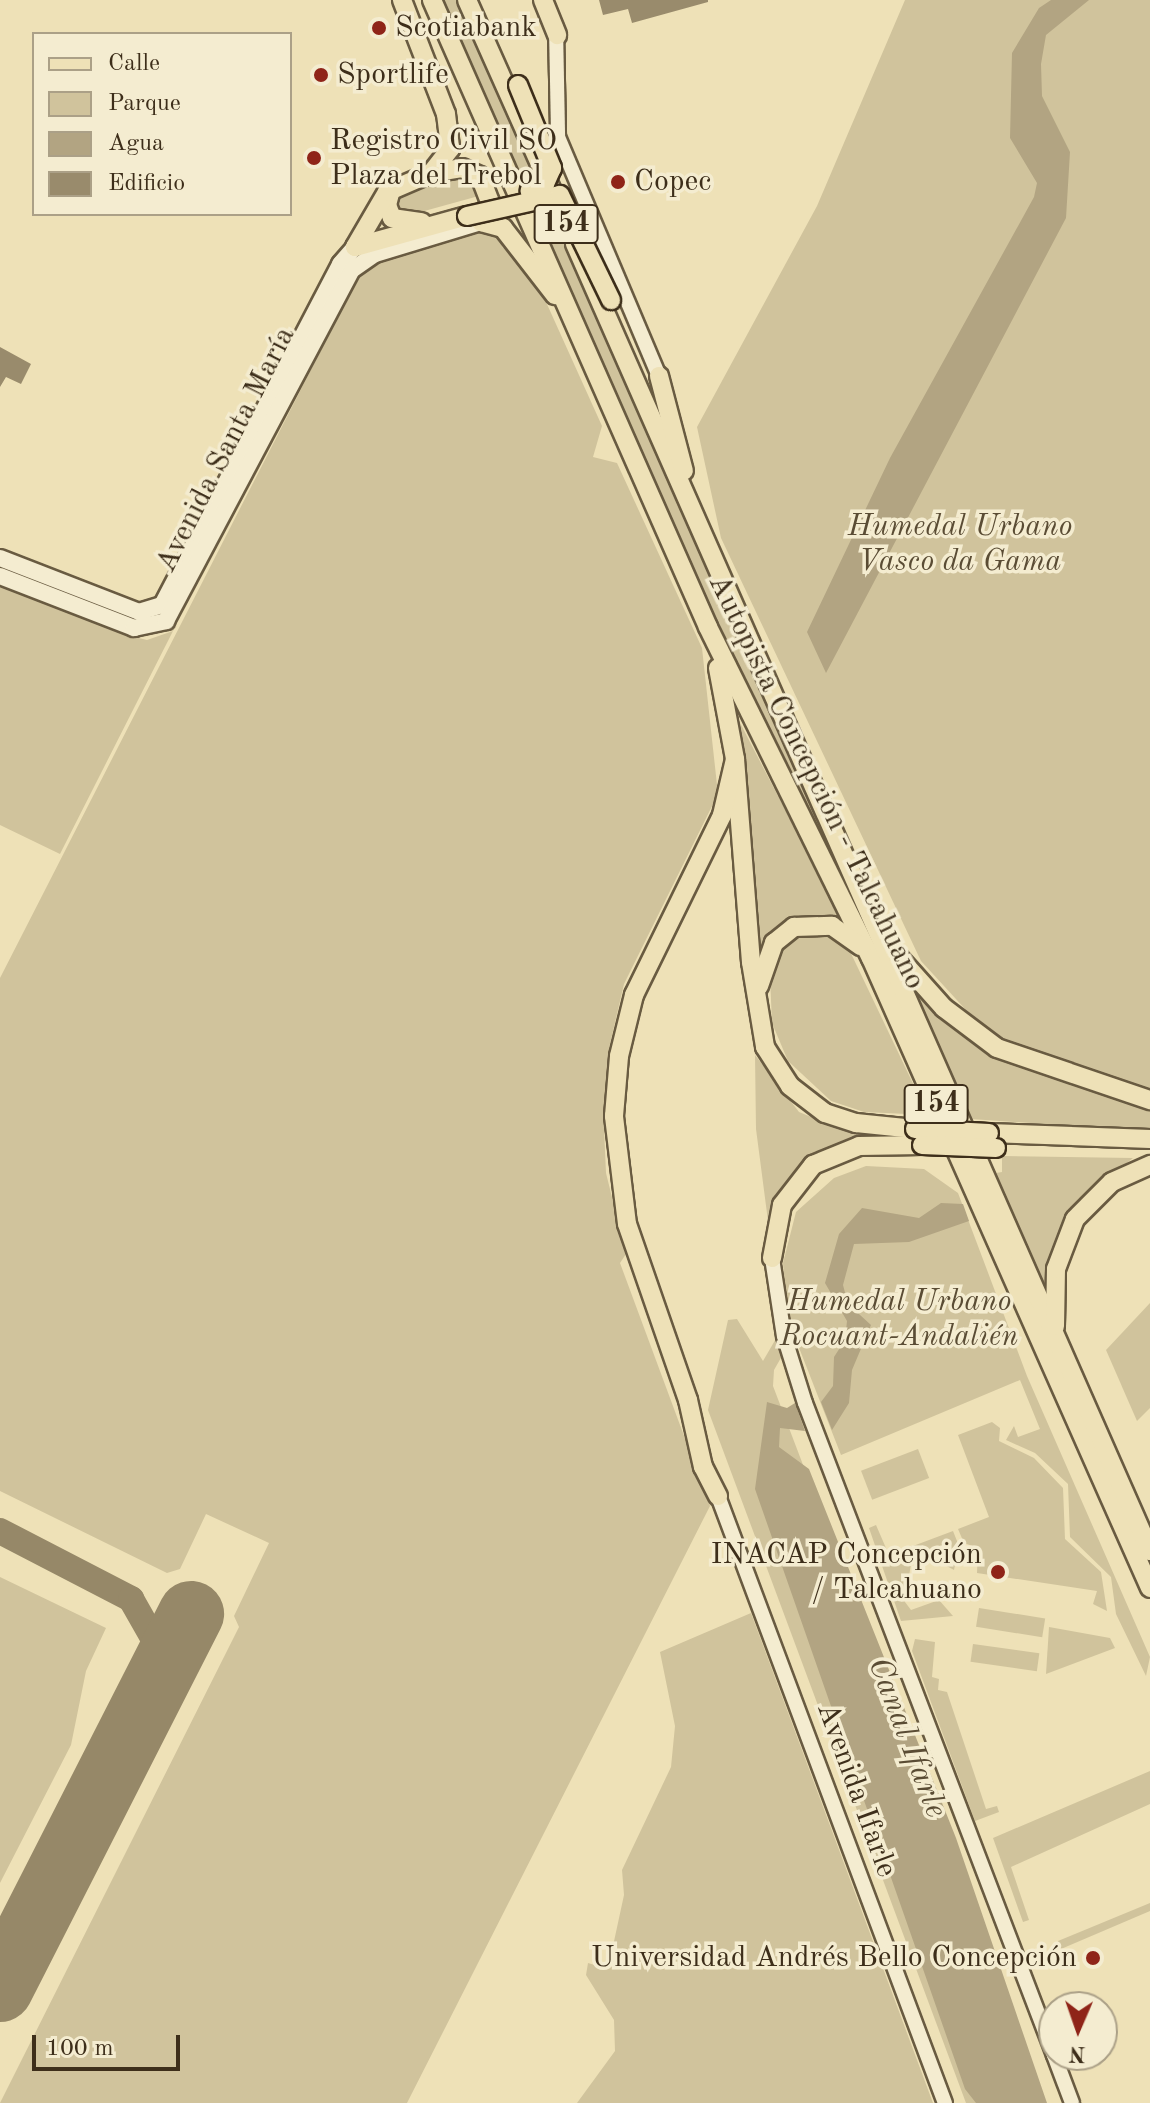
<!DOCTYPE html>
<html>
<head>
<meta charset="utf-8">
<style>
	body { margin:0 }
	#map { position:relative; width:1150px; height:2103px; overflow:hidden; background:#eee1b7; font-family:"Old Standard TT",serif }
	div>[style] { position:absolute }
	.green>* { inset:0; background:#d0c39c; transform-origin:0 0 }
	.water>* { inset:0; background:#b2a482 }
	.taxiway>* { height:26px; margin:-13px; padding:0 13px; transform-origin:13px; border-radius:13px; background:#968868 }
	.runway>* { height:66px; margin:-33px; padding:0 33px; transform-origin:33px; border-radius:33px; background:#968868 }
	.building>* { inset:0; background:#998b6c }
	.roads { filter:drop-shadow(2px 0 #695b41) drop-shadow(-2px 0 #695b41) drop-shadow(0 2px #695b41) drop-shadow(0 -2px #695b41) }
	.tertiary>* { height:14px; margin:-7px; padding:0 7px; transform-origin:7px; border-radius:7px; background:#f4ecd0 }
	.secondary>* { height:16px; margin:-8px; padding:0 8px; transform-origin:8px; border-radius:8px; background:#f4ecd0 }
	.primary>* { height:18px; margin:-9px; padding:0 9px; transform-origin:9px; border-radius:9px; background:#eee1b7 }
	.bridges { filter:drop-shadow(2px 0 #3d2e1a) drop-shadow(-2px 0 #3d2e1a) drop-shadow(0 2px #3d2e1a) drop-shadow(0 -2px #3d2e1a) }
	.primary-bridge>* { height:18px; margin:-9px; padding:0 9px; transform-origin:9px; border-radius:9px; background:#eee1b7 }
	.dots>* { width:22px; height:22px; translate:-50% -50%; box-sizing:border-box; border:4px solid #f4ecd0; border-radius:50% }
	span { translate:-50% -50%; white-space:nowrap; text-align:center; line-height:1.15; -webkit-text-stroke:7px #f4ecd0; paint-order:stroke }
	.shield-label span { padding:2px 6px; background:#f4ecd0; border:2px solid; border-radius:6px; -webkit-text-stroke-width:0 }
	.shield-label { font-size:28px; color:#3d2e1a; font-weight:700 }
	.poi-label { font-size:30px; color:#3d2e1a }
	.left { translate:0 -50%; text-align:left }
	.right { translate:-100% -50%; text-align:right }
	.street-label { font-size:30px; color:#3d2e1a }
	.park-label { font-size:30px; color:#5a4c34; font-style:italic }
	.water-label { font-size:32px; color:#5a4c34; font-style:italic }
	.legend { position:absolute; left:32px; top:32px; width:260px; height:184px; box-sizing:border-box; background:#f4ecd0; border:2px solid #aba087; margin:0; padding:10px 14px; list-style:none; font-size:24px; color:#3d2e1a }
	.legend li { display:flex; align-items:center; gap:16px; height:40px }
	.legend b { width:40px; border:2px solid #aba087 }
	.north { position:absolute; left:1038px; top:1991px; width:80px; height:80px; box-sizing:border-box; background:#f4ecd0; border:2px solid #aba087; border-radius:50%; rotate:182deg; font-size:22px; font-weight:700; line-height:32px; text-align:center; color:#3d2e1a }
	.north::after { content:''; display:block; margin:auto; width:28px; height:36px; background:#8f2418; clip-path:polygon(50% 0,100% 100%,50% 72%,0 100%) }
	.scale { position:absolute; left:32px; top:2035px; width:148px; height:36px; box-sizing:border-box; border:4px solid #3d2e1a; border-top:0; padding-left:10px; font-size:24px; line-height:28px; white-space:nowrap; color:#3d2e1a; -webkit-text-stroke:6px #f4ecd0; paint-order:stroke }
</style>
</head>
<body>
<div id="map">
	<div class="green">
		<div style="clip-path:polygon(440px 0,461px 0,936px 1076px,767px 739px)"></div>
		<div style="clip-path:polygon(905px 0,1150px 0,1150px 1090px,1031px 1056px,978px 1023px,921px 961px,721px 538px,697px 427px,817px 206px)"></div>
		<div style="clip-path:polygon(461px 172px,486px 194px,399px 218px,397px 194px)"></div>
		<div style="clip-path:polygon(494px 223px,503px 248px,511px 246px,537px 282px,602px 426px,593px 457px,617px 463px,702px 648px,718px 794px,624px 984px,609px 1048px,604px 1128px,606px 1173px,626px 1254px,620px 1263px,710px 1506px,407px 2103px,0 2103px,239px 1627px,234px 1616px,269px 1543px,206px 1514px,180px 1569px,167px 1573px,0 1491px,0 978px,365px 264px)"></div>
		<div style="clip-path:polygon(0 584px,122px 634px,147px 640px,173px 631px,60px 854px,0 825px)"></div>
		<div style="clip-path:polygon(736px 715px,841px 918px,797px 917px,757px 949px)"></div>
		<div style="clip-path:polygon(802px 930px,827px 931px,847px 945px,928px 1115px,864px 1112px,831px 1101px,788px 1061px,772px 1023px,770px 977px,780px 947px)"></div>
		<div style="clip-path:polygon(912px 989px,1014px 1063px,1150px 1107px,1150px 1131px,971px 1119px)"></div>
		<div style="clip-path:polygon(755px 1055px,799px 1112px,867px 1140px,849px 1143px,768px 1221px,756px 1129px)"></div>
		<div style="clip-path:polygon(1002px 1156px,1133px 1158px,1089px 1193px,1048px 1297px,996px 1173px,1002px 1172px)"></div>
		<div style="clip-path:polygon(866px 1166px,924px 1169px,958px 1193px,1027px 1376px,1150px 1657px,1146px 1676px,1116px 1614px,1111px 1577px,1070px 1537px,1068px 1484px,1035px 1453px,1006px 1440px,1014px 1426px,1018px 1437px,1040px 1429px,1020px 1380px,841px 1455px,794px 1335px,774px 1370px,773px 1386px,1046px 2103px,966px 2103px,708px 1410px,728px 1320px,737px 1319px,763px 1361px,788px 1318px,783px 1263px,796px 1212px,834px 1178px)"></div>
		<div style="clip-path:polygon(1150px 1303px,1150px 1408px,1137px 1421px,1106px 1350px)"></div>
		<div style="clip-path:polygon(992px 1422px,1000px 1428px,999px 1441px,1034px 1458px,1063px 1488px,1065px 1539px,1101px 1572px,1107px 1611px,1093px 1604px,1097px 1591px,977px 1573px,978px 1548px,964px 1543px,958px 1529px,989px 1517px,958px 1435px)"></div>
		<div style="left:918px;top:1449px;width:31px;height:61px;rotate:69deg"></div>
		<div style="clip-path:polygon(876px 1525px,889px 1555px,953px 1531px,959px 1546px,954px 1570px,925px 1554px,912px 1557px,905px 1602px,911px 1610px,939px 1600px,953px 1616px,901px 1621px,869px 1528px)"></div>
		<div style="clip-path:polygon(0 1577px,106px 1628px,86px 1671px,71px 1745px,0 1883px)"></div>
		<div style="left:979px;top:1608px;width:67px;height:19px;rotate:9deg"></div>
		<div style="clip-path:polygon(751px 1613px,812px 1777px,933px 2103px,577px 2103px,615px 2051px,614px 2020px,586px 1975px,588px 1963px,608px 1969px,624px 1895px,622px 1870px,671px 1767px,675px 1726px,660px 1652px)"></div>
		<div style="clip-path:polygon(1049px 1627px,1110px 1638px,1115px 1648px,1046px 1674px)"></div>
		<div style="clip-path:polygon(915px 1639px,935px 1642px,932px 1677px,939px 1679px,938px 1690px,947px 1692px,986px 1809px,997px 1806px,999px 1812px,975px 1821px,912px 1651px)"></div>
		<div style="left:973px;top:1644px;width:67px;height:18px;rotate:8deg"></div>
		<div style="clip-path:polygon(1150px 1771px,1150px 1804px,1011px 1867px,1029px 1920px,1023px 1922px,993px 1838px)"></div>
		<div style="clip-path:polygon(1150px 1903px,1150px 1911px,1061px 1949px,1058px 1941px)"></div>
	</div>
	<div class="water">
		<div style="clip-path:polygon(1051px 0,1089px 0,1046px 35px,1041px 64px,1042px 96px,1070px 152px,1066px 218px,826px 673px,807px 632px,890px 458px,1034px 197px,1037px 183px,1010px 138px,1012px 53px,1039px 8px)"></div>
		<div style="clip-path:polygon(941px 1203px,963px 1204px,969px 1221px,909px 1242px,854px 1244px,843px 1285px,848px 1304px,871px 1325px,852px 1370px,849px 1403px,832px 1430px,821px 1402px,833px 1386px,834px 1357px,845px 1340px,847px 1321px,825px 1283px,839px 1234px,862px 1208px,919px 1218px)"></div>
		<div style="clip-path:polygon(767px 1402px,787px 1408px,795px 1403px,805px 1431px,780px 1428px,779px 1447px,809px 1469px,956px 1838px,1047px 2103px,976px 2103px,965px 2089px,755px 1489px)"></div>
	</div>
	<div class="taxiway">
		<div style="left:0;top:1531px;width:148px;rotate:27.4deg"></div>
		<div style="left:131px;top:1599px;width:51px;rotate:60.4deg"></div>
		<div style="left:156px;top:1643px;width:49px;rotate:95.8deg"></div>
		<div style="left:0;top:1986px;width:19px;rotate:-58deg"></div>
	</div>
	<div class="runway">
		<div style="left:0;top:1989px;width:421px;rotate:-63deg"></div>
	</div>
	<div class="building">
		<div style="clip-path:polygon(599px 0,708px 0,708px 2px,632px 23px,628px 9px,603px 15px)"></div>
		<div style="clip-path:polygon(0 347px,31px 364px,21px 384px,6px 377px,0 387px)"></div>
	</div>
	<div class="roads">
		<div class="tertiary">
			<div style="left:556px;top:28px;width:109px;rotate:88.9deg"></div>
			<div style="left:558px;top:137px;width:259px;rotate:67.1deg"></div>
			<div style="left:772px;top:1258px;width:79px;rotate:81.3deg"></div>
			<div style="left:784px;top:1336px;width:70px;rotate:72.6deg"></div>
			<div style="left:805px;top:1403px;width:698px;rotate:69.1deg"></div>
			<div style="left:718px;top:1496px;width:648px;rotate:69.5deg"></div>
			<div style="left:1054px;top:2055px;width:51px;rotate:69.4deg"></div>
		</div>
		<div class="secondary">
			<div style="left:0;top:558px;width:149px;rotate:21.2deg"></div>
			<div style="left:139px;top:612px;width:24px;rotate:-17deg"></div>
			<div style="left:162px;top:605px;width:385px;rotate:-62.4deg"></div>
			<div style="left:340px;top:264px;width:23px;rotate:-49deg"></div>
			<div style="left:0;top:576px;width:144px;rotate:21.2deg"></div>
			<div style="left:134px;top:628px;width:33px;rotate:-12deg"></div>
			<div style="left:166px;top:621px;width:397px;rotate:-62.1deg"></div>
			<div style="left:352px;top:270px;width:28px;rotate:-35deg"></div>
			<div style="left:375px;top:254px;width:111px;rotate:-16.8deg"></div>
		</div>
		<div class="primary">
			<div style="left:402px;top:0;width:122px;rotate:68.9deg"></div>
			<div style="left:446px;top:114px;width:35px;rotate:83deg"></div>
			<div style="left:450px;top:149px;width:31px;rotate:128deg"></div>
			<div style="left:432px;top:0;width:685px;rotate:66.24deg"></div>
			<div style="left:708px;top:627px;width:369px;rotate:63.8deg"></div>
			<div style="left:871px;top:958px;width:689px;rotate:66.11deg"></div>
			<div style="left:467px;top:0;width:209px;rotate:66deg"></div>
			<div style="left:543px;top:0;width:38px;rotate:68deg"></div>
			<div style="left:391px;top:190px;width:16px;rotate:105deg"></div>
			<div style="left:387px;top:205px;width:14px;rotate:69deg"></div>
			<div style="left:392px;top:218px;width:30px;rotate:8deg"></div>
			<div style="left:481px;top:222px;width:23px;rotate:15deg"></div>
			<div style="left:503px;top:228px;width:85px;rotate:52.2deg"></div>
			<div style="left:575px;top:244px;width:1428px;rotate:66.25deg"></div>
			<div style="left:355px;top:247px;width:64px;rotate:-59.8deg"></div>
			<div style="left:387px;top:192px;width:48px;rotate:-23.4deg"></div>
			<div style="left:431px;top:173px;width:31px;rotate:-9deg"></div>
			<div style="left:462px;top:168px;width:20px;rotate:24deg"></div>
			<div style="left:480px;top:176px;width:28px;rotate:69deg"></div>
			<div style="left:490px;top:202px;width:22px;rotate:114deg"></div>
			<div style="left:355px;top:247px;width:116px;rotate:-15.5deg"></div>
			<div style="left:659px;top:376px;width:98px;rotate:75.3deg"></div>
			<div style="left:718px;top:668px;width:93px;rotate:79.4deg"></div>
			<div style="left:735px;top:759px;width:204px;rotate:85.5deg"></div>
			<div style="left:751px;top:962px;width:86px;rotate:80.6deg"></div>
			<div style="left:765px;top:1047px;width:46px;rotate:57.3deg"></div>
			<div style="left:790px;top:1086px;width:44px;rotate:37.6deg"></div>
			<div style="left:825px;top:1113px;width:33px;rotate:18deg"></div>
			<div style="left:856px;top:1123px;width:59px;rotate:5.8deg"></div>
			<div style="left:893px;top:951px;width:76px;rotate:48.2deg"></div>
			<div style="left:944px;top:1008px;width:66px;rotate:37deg"></div>
			<div style="left:997px;top:1048px;width:162px;rotate:18.8deg"></div>
			<div style="left:759px;top:986px;width:46px;rotate:-70.8deg"></div>
			<div style="left:774px;top:943px;width:26px;rotate:-39deg"></div>
			<div style="left:794px;top:927px;width:38px;rotate:-2deg"></div>
			<div style="left:832px;top:926px;width:35px;rotate:35deg"></div>
			<div style="left:989px;top:1133px;width:161px;rotate:2.1deg"></div>
			<div style="left:772px;top:1258px;width:54px;rotate:-79.3deg"></div>
			<div style="left:782px;top:1205px;width:51px;rotate:-52.2deg"></div>
			<div style="left:813px;top:1165px;width:50px;rotate:-22.4deg"></div>
			<div style="left:859px;top:1146px;width:63px;rotate:-0.9deg"></div>
			<div style="left:1055px;top:1326px;width:57px;rotate:-89deg"></div>
			<div style="left:1056px;top:1269px;width:53px;rotate:-69.2deg"></div>
			<div style="left:1075px;top:1219px;width:52px;rotate:-45deg"></div>
			<div style="left:1112px;top:1182px;width:42px;rotate:-24.1deg"></div>
			<div style="left:718px;top:1496px;width:33px;rotate:-117deg"></div>
			<div style="left:703px;top:1467px;width:69px;rotate:-102.6deg"></div>
			<div style="left:688px;top:1400px;width:186px;rotate:-109.1deg"></div>
			<div style="left:627px;top:1224px;width:109px;rotate:-96.9deg"></div>
			<div style="left:614px;top:1116px;width:60px;rotate:-85.2deg"></div>
			<div style="left:619px;top:1056px;width:63px;rotate:-76.2deg"></div>
			<div style="left:634px;top:995px;width:200px;rotate:-63.9deg"></div>
			<div style="left:722px;top:815px;width:57px;rotate:-76.9deg"></div>
		</div>
	</div>
	<div class="bridges">
		<div class="primary-bridge">
			<div style="left:518px;top:85px;width:90px;rotate:67.7deg"></div>
			<div style="left:552px;top:168px;width:17px;rotate:114deg"></div>
			<div style="left:545px;top:184px;width:17px;rotate:156deg"></div>
			<div style="left:467px;top:216px;width:95px;rotate:-12.7deg"></div>
			<div style="left:560px;top:195px;width:117px;rotate:64.1deg"></div>
			<div style="left:915px;top:1129px;width:74px;rotate:3.1deg"></div>
			<div style="left:922px;top:1145px;width:74px;rotate:2.3deg"></div>
		</div>
	</div>
	<div class="dots">
		<div style="left:379px;top:28px;background:#8f2418"></div>
		<div style="left:321px;top:75px;background:#8f2418"></div>
		<div style="left:314px;top:158px;background:#8f2418"></div>
		<div style="left:618px;top:182px;background:#8f2418"></div>
		<div style="left:998px;top:1572px;background:#8f2418"></div>
		<div style="left:1093px;top:1958px;background:#8f2418"></div>
	</div>
	<div class="shield-label">
		<span style="left:566px;top:224px">154</span>
		<span style="left:936px;top:1104px">154</span>
	</div>
	<div class="poi-label">
		<span class="left" style="left:395px;top:28px">Scotiabank</span>
		<span class="left" style="left:337px;top:75px">Sportlife</span>
		<span class="left" style="left:330px;top:158px">Registro Civil SO<br>Plaza del Trebol</span>
		<span class="left" style="left:634px;top:182px">Copec</span>
		<span class="right" style="left:982px;top:1572px">INACAP Concepción<br>/ Talcahuano</span>
		<span class="right" style="left:1077px;top:1958px">Universidad Andrés Bello Concepción</span>
	</div>
	<div class="street-label">
		<span style="left:226px;top:450px;rotate:-63deg">Avenida Santa María</span>
		<span style="left:816px;top:782px;rotate:64deg">Autopista Concepción - Talcahuano</span>
		<span style="left:856px;top:1790px;rotate:70deg">Avenida Ifarle</span>
	</div>
	<div class="park-label">
		<span style="left:960px;top:544px">Humedal Urbano<br>Vasco da Gama</span>
		<span style="left:899px;top:1319px">Humedal Urbano<br>Rocuant-Andalién</span>
	</div>
	<div class="water-label">
		<span style="left:906px;top:1738px;rotate:69deg">Canal Ifarle</span>
	</div>
	<ul class="legend">
	<li><b style="height:10px;background:#eee1b7"></b>Calle</li>
	<li><b style="height:22px;background:#d0c39c"></b>Parque</li>
	<li><b style="height:22px;background:#b2a482"></b>Agua</li>
	<li><b style="height:22px;background:#998b6c"></b>Edificio</li>
	</ul>
	<div class="north">N</div>
	<div class="scale">100 m</div>
</div>
</body>
</html>
